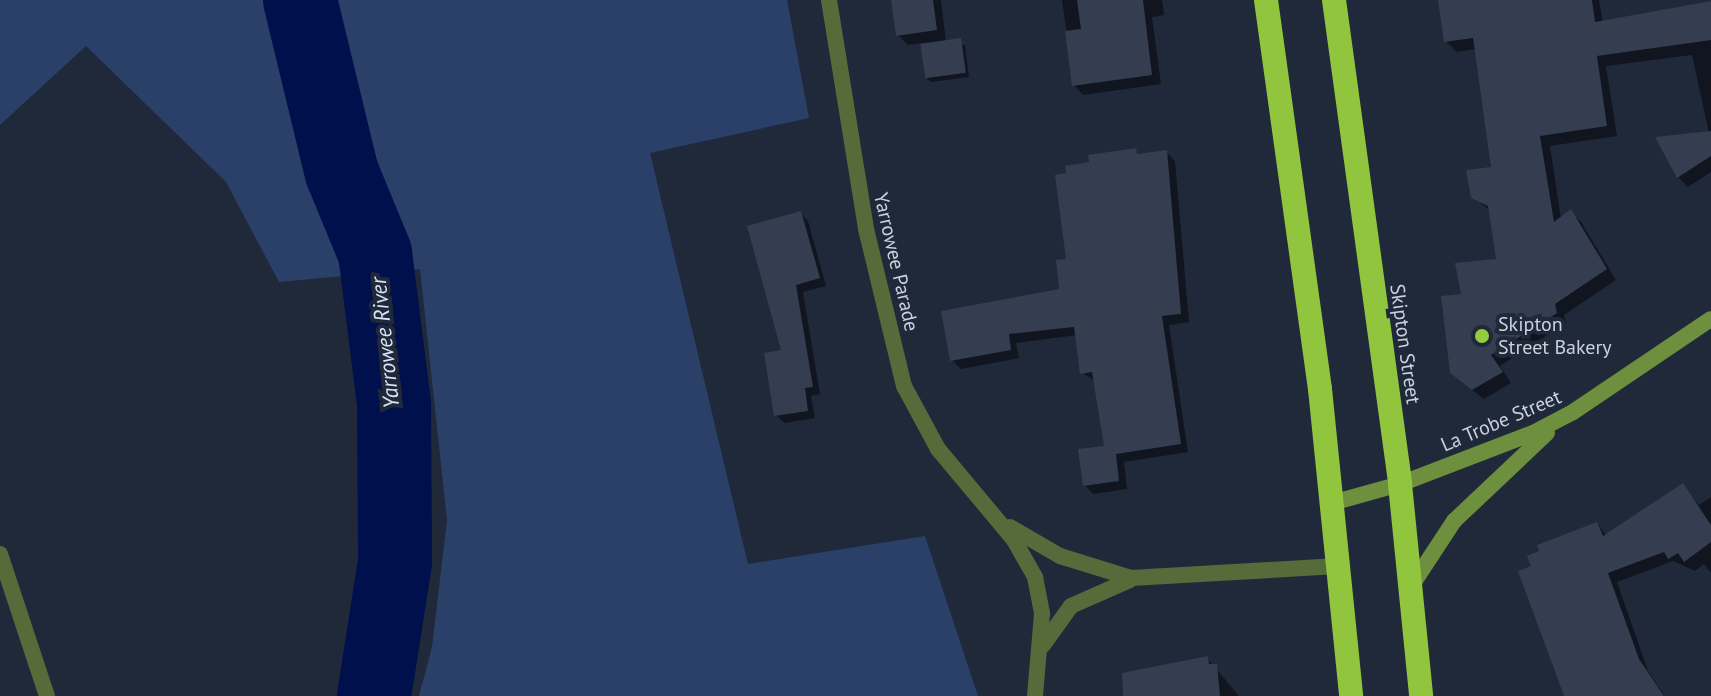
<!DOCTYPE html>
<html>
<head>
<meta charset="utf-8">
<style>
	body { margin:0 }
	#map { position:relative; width:1711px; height:696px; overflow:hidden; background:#1f293a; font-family:"PT Sans",sans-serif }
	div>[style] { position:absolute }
	.green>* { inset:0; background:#2a4068 }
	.shadow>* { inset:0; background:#0007 }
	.river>* { height:74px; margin:-37px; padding:0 37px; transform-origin:37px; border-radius:37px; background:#00104c }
	.building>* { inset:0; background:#343e50; transform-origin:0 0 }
	.lane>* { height:16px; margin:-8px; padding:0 8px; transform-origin:8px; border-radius:8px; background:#556b39 }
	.street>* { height:16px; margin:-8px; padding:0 8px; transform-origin:8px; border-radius:8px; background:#556b39 }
	.secondary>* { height:16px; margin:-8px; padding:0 8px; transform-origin:8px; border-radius:8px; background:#6e8f3d }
	.highway>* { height:24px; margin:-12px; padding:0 12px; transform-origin:12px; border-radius:12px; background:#91c53d }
	.dots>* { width:22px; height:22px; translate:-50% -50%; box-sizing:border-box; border:4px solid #1f293a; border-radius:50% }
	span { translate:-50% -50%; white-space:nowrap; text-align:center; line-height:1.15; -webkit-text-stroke:8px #1f293a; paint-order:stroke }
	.street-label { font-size:20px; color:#cbd2dd }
	.poi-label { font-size:20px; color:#cbd2dd }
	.left { translate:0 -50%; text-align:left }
	.water-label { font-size:22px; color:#d9e4f7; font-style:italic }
</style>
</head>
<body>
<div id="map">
	<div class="green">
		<div style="clip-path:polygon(0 0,787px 0,809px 118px,650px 153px,748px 564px,925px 536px,978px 696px,419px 696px,432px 647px,447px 520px,420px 269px,279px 282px,226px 182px,86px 46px,0 125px)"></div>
	</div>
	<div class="shadow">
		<div style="clip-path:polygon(893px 0,941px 0,946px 42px,965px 45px,969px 77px,931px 82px,926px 78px,921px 43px,908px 45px,898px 35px)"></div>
		<div style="clip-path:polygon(1062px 0,1162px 0,1164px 15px,1152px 17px,1161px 84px,1083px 95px,1074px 85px)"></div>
		<div style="clip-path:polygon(1440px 0,1599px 0,1603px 23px,1711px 1px,1711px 172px,1688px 187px,1678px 177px,1709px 133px,1692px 55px,1606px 66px,1617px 136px,1550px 146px,1561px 219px,1570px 212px,1581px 222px,1616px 280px,1564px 315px,1566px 323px,1500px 366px,1511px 383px,1484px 399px,1463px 383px,1463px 296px,1498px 261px,1491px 211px,1473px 197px,1493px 168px,1476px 49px,1457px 52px,1446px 41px)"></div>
		<div style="clip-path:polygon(1166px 152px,1175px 161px,1189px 322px,1169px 325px,1188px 452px,1124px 462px,1127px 489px,1093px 494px,1085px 485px,1106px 448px,1096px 381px,1082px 373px,1077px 335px,1016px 343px,1019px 358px,961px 369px,952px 360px,1061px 291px,1091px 157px)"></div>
		<div style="clip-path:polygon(800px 213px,808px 221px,826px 286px,803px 292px,820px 394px,811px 396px,815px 418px,784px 423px,776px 415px)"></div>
		<div style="clip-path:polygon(1683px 486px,1699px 505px,1711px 497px,1711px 573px,1704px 564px,1695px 571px,1673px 561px,1617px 582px,1648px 671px,1665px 696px,1565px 696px,1534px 567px,1597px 524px,1607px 536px)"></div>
		<div style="clip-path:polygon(1207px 658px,1239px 696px,1154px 696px)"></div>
	</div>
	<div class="river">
		<div style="left:300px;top:0;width:178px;rotate:76.4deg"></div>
		<div style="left:342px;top:173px;width:87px;rotate:67.6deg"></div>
		<div style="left:375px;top:253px;width:152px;rotate:82.8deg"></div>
		<div style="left:394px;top:404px;width:158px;rotate:89.6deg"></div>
		<div style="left:395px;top:562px;width:136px;rotate:98.9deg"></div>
	</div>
	<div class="building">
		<div style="clip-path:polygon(891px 0,933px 0,937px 30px,896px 36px)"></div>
		<div style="clip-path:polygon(1077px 0,1143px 0,1152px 75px,1072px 86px,1065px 31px,1081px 29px)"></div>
		<div style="clip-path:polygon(1438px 0,1592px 0,1595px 22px,1711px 1px,1711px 40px,1597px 56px,1607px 126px,1540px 136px,1554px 222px,1571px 209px,1607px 269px,1555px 304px,1557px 313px,1491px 355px,1503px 372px,1472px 390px,1450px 373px,1441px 296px,1461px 294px,1455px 263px,1496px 259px,1488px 206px,1471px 198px,1466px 170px,1491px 167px,1473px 38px,1444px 42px)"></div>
		<div style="left:961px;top:38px;width:35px;height:41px;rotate:82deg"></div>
		<div style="clip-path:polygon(1711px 131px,1711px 156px,1677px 178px,1655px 137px)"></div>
		<div style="clip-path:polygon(1136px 148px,1137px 154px,1167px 150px,1181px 314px,1162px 316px,1181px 444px,1116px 454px,1119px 481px,1083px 486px,1078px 449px,1104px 446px,1092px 372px,1080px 374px,1074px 327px,1009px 334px,1011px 350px,950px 361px,941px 311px,1059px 289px,1056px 260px,1066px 259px,1055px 175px,1066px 173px,1065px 166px,1089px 162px,1088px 155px)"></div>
		<div style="clip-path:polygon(801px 211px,820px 278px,796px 285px,813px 387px,805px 388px,808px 411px,774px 416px,764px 353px,781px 350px,747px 226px)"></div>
		<div style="clip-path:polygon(1683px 483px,1711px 525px,1711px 542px,1684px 562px,1678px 553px,1668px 559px,1664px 552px,1608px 573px,1639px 659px,1664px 696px,1564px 696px,1518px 571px,1531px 566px,1527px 556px,1539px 551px,1537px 545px,1597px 522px,1603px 536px)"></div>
		<div style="clip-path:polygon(1208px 656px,1209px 664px,1217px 664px,1220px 696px,1123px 696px,1122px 673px)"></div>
	</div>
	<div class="lane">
		<div style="left:0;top:554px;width:150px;rotate:71.7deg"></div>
	</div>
	<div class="street">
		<div style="left:829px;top:0;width:232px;rotate:80.8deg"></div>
		<div style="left:866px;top:229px;width:162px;rotate:76.4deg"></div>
		<div style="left:904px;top:386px;width:72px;rotate:61.6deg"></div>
		<div style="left:938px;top:449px;width:119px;rotate:50.1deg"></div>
		<div style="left:1014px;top:540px;width:43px;rotate:60.4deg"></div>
		<div style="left:1035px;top:577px;width:38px;rotate:79deg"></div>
		<div style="left:1042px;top:614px;width:82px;rotate:94.9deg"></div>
		<div style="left:1010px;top:527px;width:58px;rotate:30.1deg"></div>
		<div style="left:1060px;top:556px;width:74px;rotate:17.2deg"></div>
		<div style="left:1131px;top:578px;width:207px;rotate:-3.3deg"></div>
		<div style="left:1043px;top:645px;width:48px;rotate:-54.3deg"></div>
		<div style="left:1071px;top:606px;width:64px;rotate:-23.8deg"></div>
	</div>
	<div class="secondary">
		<div style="left:1332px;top:503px;width:71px;rotate:-15.6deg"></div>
		<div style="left:1400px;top:484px;width:142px;rotate:-21deg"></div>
		<div style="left:1533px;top:433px;width:45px;rotate:-27.7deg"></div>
		<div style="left:1573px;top:412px;width:166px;rotate:-34deg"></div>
		<div style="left:1412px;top:585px;width:77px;rotate:-56.7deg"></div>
		<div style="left:1454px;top:521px;width:128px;rotate:-43.4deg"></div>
	</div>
	<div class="highway">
		<div style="left:1266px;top:0;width:393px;rotate:82.1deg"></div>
		<div style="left:1320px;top:389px;width:309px;rotate:84.2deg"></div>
		<div style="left:1334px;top:0;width:488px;rotate:82.2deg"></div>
		<div style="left:1400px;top:484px;width:213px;rotate:84.3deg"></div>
	</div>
	<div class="dots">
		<div style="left:1482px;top:336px;background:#95cc3b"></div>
	</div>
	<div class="street-label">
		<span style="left:896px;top:262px;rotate:77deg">Yarrowee Parade</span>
		<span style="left:1405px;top:344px;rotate:82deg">Skipton Street</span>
		<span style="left:1501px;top:421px;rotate:-23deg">La Trobe Street</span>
	</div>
	<div class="poi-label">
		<span class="left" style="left:1498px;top:336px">Skipton<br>Street Bakery</span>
	</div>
	<div class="water-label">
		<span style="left:385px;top:343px;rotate:-96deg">Yarrowee River</span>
	</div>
</div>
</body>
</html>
